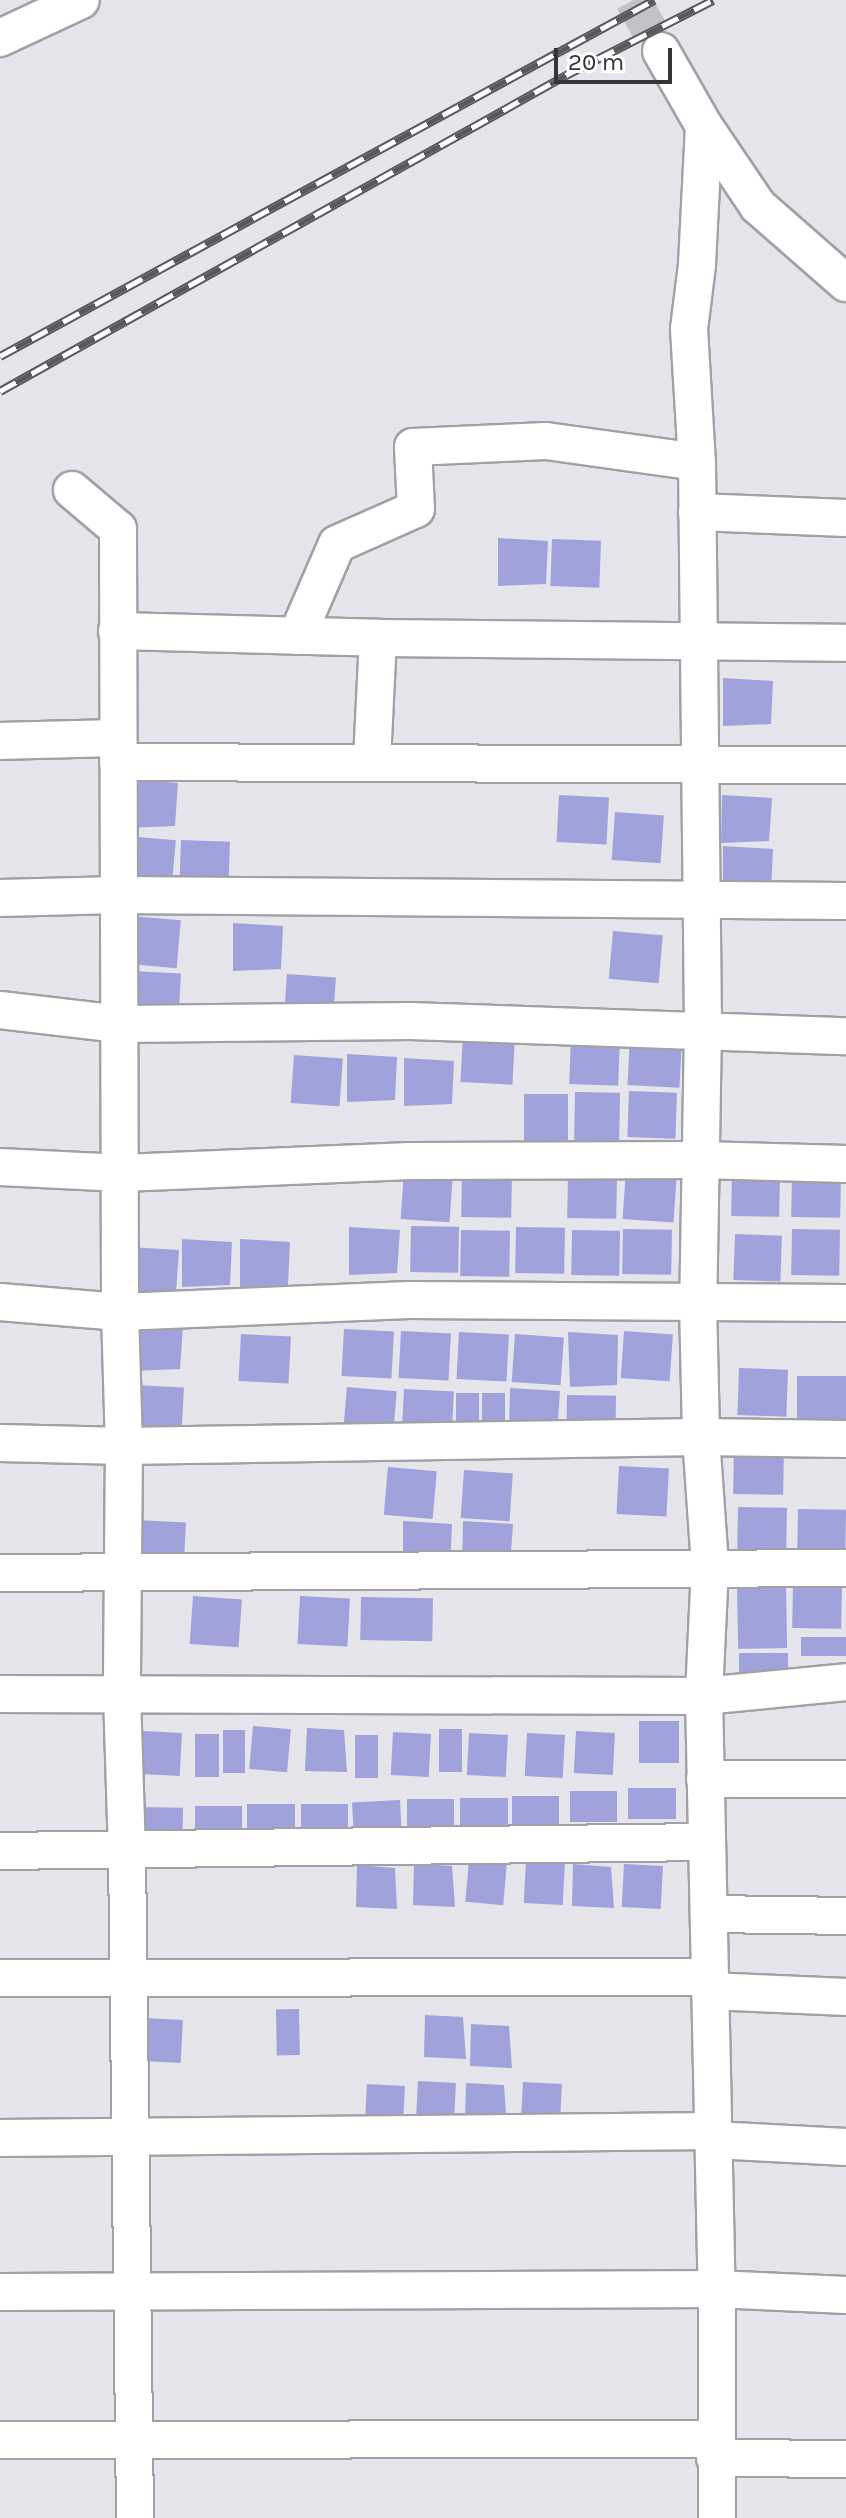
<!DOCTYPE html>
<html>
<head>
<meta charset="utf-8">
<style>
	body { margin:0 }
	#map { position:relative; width:846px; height:2518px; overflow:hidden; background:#e5e5eb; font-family:Karla,sans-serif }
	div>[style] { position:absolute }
	.building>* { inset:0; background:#a0a2dc; transform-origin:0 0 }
	.street-tunnel>* { height:36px; margin-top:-18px; transform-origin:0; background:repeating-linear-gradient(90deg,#c2c2c7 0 36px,transparent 0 54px) }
	.roads { filter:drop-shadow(2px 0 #a1a1a6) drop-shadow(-2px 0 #a1a1a6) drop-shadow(0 2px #a1a1a6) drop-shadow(0 -2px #a1a1a6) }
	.street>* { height:36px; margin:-18px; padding:0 18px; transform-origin:18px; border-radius:18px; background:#fff }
	.rail>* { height:9px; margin-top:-4.5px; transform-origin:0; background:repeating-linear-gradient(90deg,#fff 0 18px,#59595c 0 36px); box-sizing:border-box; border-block:2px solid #59595c }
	span { translate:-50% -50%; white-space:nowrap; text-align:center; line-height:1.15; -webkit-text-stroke:7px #fff; paint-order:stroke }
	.scale { position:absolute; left:554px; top:48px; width:118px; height:36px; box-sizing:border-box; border:4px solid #353537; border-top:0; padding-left:10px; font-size:24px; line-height:28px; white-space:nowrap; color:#353537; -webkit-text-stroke:6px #fff; paint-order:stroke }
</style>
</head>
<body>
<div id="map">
	<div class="building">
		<div style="clip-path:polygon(498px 538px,548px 541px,546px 584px,498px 586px)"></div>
		<div style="left:552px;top:539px;width:49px;height:47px;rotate:2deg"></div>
		<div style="clip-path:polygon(723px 678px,773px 681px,771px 724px,723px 726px)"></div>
		<div style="clip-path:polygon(128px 779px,178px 783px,175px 826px,127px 828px)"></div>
		<div style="left:559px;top:795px;width:50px;height:47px;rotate:3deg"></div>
		<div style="clip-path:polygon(722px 795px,772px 798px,769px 841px,721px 843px)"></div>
		<div style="left:615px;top:812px;width:49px;height:48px;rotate:4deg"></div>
		<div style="left:127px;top:836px;width:49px;height:48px;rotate:5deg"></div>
		<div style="left:181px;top:840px;width:49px;height:47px;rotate:2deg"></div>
		<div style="clip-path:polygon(723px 846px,773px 849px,771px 892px,723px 894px)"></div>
		<div style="left:131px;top:916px;width:50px;height:48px;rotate:5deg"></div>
		<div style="clip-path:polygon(233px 923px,283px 926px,281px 969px,233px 971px)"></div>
		<div style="left:613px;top:931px;width:50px;height:48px;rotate:5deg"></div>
		<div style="left:131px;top:971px;width:50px;height:47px;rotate:3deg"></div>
		<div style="left:287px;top:974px;width:49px;height:47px;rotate:4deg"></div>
		<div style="left:463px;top:1034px;width:52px;height:48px;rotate:3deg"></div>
		<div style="left:571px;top:1034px;width:49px;height:50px;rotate:2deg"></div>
		<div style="left:630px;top:1037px;width:52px;height:48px;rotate:3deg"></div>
		<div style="clip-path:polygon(347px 1054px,397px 1057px,395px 1100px,347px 1102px)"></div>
		<div style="left:294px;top:1055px;width:49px;height:48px;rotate:4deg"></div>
		<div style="clip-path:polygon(404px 1058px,454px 1061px,452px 1104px,404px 1106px)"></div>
		<div style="left:629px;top:1091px;width:48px;height:46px;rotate:2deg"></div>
		<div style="left:575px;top:1092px;width:45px;height:48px;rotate:1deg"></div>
		<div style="left:524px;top:1094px;width:44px;height:47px"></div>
		<div style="left:626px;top:1170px;width:51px;height:49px;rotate:4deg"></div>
		<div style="left:732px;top:1170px;width:48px;height:46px;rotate:1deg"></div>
		<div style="left:404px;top:1171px;width:49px;height:48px;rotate:4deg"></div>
		<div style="left:462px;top:1171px;width:50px;height:46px;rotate:1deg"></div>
		<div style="left:568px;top:1172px;width:49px;height:46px;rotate:1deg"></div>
		<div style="left:792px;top:1172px;width:49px;height:45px;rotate:1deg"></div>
		<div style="left:411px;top:1226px;width:48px;height:46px;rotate:1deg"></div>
		<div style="clip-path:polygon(349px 1227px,400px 1230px,397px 1273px,349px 1275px)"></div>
		<div style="left:516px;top:1227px;width:49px;height:46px;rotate:1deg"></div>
		<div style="left:623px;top:1229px;width:49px;height:45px;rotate:1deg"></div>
		<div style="left:792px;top:1229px;width:48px;height:46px;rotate:1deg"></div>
		<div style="left:461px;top:1230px;width:49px;height:46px;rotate:1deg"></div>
		<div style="left:572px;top:1230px;width:48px;height:45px;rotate:1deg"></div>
		<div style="left:735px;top:1234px;width:47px;height:46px;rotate:2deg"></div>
		<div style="clip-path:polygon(182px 1239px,232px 1242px,230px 1285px,182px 1287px)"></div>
		<div style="clip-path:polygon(240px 1239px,290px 1242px,288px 1285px,240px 1287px)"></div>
		<div style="clip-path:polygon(129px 1247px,179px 1250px,176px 1293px,129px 1295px)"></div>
		<div style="clip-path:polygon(133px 1323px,183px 1326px,180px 1369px,133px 1371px)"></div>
		<div style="left:344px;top:1329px;width:50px;height:47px;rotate:3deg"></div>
		<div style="left:401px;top:1331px;width:50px;height:47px;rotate:3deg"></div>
		<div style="left:624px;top:1331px;width:49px;height:47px;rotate:4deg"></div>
		<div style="left:459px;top:1332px;width:50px;height:47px;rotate:3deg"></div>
		<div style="clip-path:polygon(568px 1332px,618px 1335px,617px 1385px,570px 1387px)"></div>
		<div style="left:241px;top:1334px;width:50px;height:47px;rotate:3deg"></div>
		<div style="left:515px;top:1334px;width:49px;height:48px;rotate:4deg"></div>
		<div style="left:739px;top:1368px;width:49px;height:47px;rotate:2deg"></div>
		<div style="left:797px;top:1376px;width:49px;height:45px"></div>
		<div style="left:134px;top:1385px;width:50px;height:48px;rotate:3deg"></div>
		<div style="left:347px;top:1387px;width:50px;height:48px;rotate:5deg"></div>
		<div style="clip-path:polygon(510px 1388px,560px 1391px,557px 1434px,509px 1436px)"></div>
		<div style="left:404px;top:1389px;width:50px;height:47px;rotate:3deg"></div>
		<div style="left:456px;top:1393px;width:23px;height:42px"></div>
		<div style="left:482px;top:1393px;width:23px;height:43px"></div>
		<div style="left:567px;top:1395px;width:49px;height:34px;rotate:1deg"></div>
		<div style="left:734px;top:1445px;width:50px;height:49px;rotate:1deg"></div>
		<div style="left:619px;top:1466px;width:50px;height:48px;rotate:3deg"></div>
		<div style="left:388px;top:1467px;width:49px;height:48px;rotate:5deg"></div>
		<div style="left:464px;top:1470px;width:49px;height:48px;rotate:4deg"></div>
		<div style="left:738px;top:1507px;width:49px;height:45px;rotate:1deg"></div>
		<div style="left:798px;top:1509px;width:48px;height:45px;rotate:1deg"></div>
		<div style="left:136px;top:1520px;width:50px;height:48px;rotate:3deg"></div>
		<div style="clip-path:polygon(403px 1521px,452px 1524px,450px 1567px,403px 1569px)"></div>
		<div style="clip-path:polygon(463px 1521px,513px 1524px,510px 1567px,462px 1569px)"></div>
		<div style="left:793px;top:1582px;width:49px;height:46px;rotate:1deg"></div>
		<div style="left:786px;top:1584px;width:64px;height:49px;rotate:89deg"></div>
		<div style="left:193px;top:1596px;width:49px;height:48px;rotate:4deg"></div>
		<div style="left:300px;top:1596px;width:50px;height:48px;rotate:3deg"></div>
		<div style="left:361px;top:1597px;width:72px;height:43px;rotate:1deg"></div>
		<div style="left:846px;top:1637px;width:19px;height:45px;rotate:90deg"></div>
		<div style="left:788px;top:1653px;width:19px;height:49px;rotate:90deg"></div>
		<div style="left:639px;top:1721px;width:40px;height:42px"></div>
		<div style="left:253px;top:1726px;width:38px;height:43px;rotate:5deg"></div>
		<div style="clip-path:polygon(307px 1728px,344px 1730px,347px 1772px,305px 1771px)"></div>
		<div style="left:439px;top:1729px;width:23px;height:43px"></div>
		<div style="left:223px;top:1730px;width:22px;height:43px"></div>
		<div style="left:143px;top:1731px;width:39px;height:43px;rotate:3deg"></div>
		<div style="left:576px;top:1731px;width:39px;height:42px;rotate:3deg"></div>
		<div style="left:393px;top:1732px;width:38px;height:43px;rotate:3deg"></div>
		<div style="left:469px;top:1733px;width:39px;height:42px;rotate:3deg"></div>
		<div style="left:527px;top:1733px;width:38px;height:43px;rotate:3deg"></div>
		<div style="left:195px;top:1734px;width:24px;height:43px"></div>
		<div style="left:355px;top:1735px;width:23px;height:43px"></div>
		<div style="left:628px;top:1788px;width:48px;height:31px"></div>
		<div style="left:570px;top:1791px;width:47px;height:31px"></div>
		<div style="left:512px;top:1796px;width:47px;height:31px"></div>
		<div style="left:460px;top:1798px;width:48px;height:31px"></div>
		<div style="left:407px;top:1799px;width:47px;height:31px"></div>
		<div style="left:400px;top:1800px;width:33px;height:48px;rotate:87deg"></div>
		<div style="left:247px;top:1804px;width:48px;height:31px"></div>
		<div style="left:301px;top:1804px;width:47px;height:31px"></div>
		<div style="left:195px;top:1806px;width:47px;height:31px"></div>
		<div style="left:136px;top:1807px;width:47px;height:31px;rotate:1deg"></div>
		<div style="left:469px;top:1860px;width:38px;height:42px;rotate:5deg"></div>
		<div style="left:526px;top:1860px;width:39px;height:43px;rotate:3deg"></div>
		<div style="clip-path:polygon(414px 1863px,452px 1866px,455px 1907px,413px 1905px)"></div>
		<div style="clip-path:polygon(573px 1864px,611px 1867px,614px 1908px,572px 1906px)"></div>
		<div style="left:624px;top:1864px;width:39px;height:43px;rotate:3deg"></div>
		<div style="clip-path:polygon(357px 1865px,395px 1868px,397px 1909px,356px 1907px)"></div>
		<div style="left:299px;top:2009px;width:46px;height:23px;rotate:89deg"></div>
		<div style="clip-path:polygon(425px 2015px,463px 2017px,466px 2059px,424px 2057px)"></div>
		<div style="left:145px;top:2018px;width:38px;height:43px;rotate:3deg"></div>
		<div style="clip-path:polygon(471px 2024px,509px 2026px,512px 2068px,470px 2066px)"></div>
		<div style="left:418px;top:2081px;width:38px;height:43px;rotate:3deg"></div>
		<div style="left:523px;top:2082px;width:39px;height:43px;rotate:3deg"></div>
		<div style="clip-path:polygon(466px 2083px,504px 2085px,507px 2127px,465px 2125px)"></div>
		<div style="left:367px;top:2084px;width:38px;height:43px;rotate:3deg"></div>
	</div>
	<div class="street-tunnel">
		<div style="left:633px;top:0;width:58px;rotate:61.2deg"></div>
	</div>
	<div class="roads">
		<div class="street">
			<div style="left:0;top:38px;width:89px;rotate:-25.1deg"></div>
			<div style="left:661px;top:51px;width:86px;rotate:60.2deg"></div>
			<div style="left:704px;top:126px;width:97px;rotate:56deg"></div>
			<div style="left:758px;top:206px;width:117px;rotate:41.2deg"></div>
			<div style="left:704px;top:126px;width:139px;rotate:92.9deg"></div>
			<div style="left:697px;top:265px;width:64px;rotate:97.1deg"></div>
			<div style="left:689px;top:329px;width:133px;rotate:86.6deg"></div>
			<div style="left:697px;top:462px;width:567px;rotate:89.39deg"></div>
			<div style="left:703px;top:1029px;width:273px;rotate:91deg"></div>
			<div style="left:698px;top:1302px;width:135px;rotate:88.7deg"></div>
			<div style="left:701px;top:1437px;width:130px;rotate:86deg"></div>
			<div style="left:710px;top:1567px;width:129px;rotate:92.7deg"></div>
			<div style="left:704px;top:1696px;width:608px;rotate:88.78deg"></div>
			<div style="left:717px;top:2304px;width:214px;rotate:90deg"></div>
			<div style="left:72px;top:490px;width:60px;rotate:40.3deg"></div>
			<div style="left:118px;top:529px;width:783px;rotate:89.85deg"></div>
			<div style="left:120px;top:1312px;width:134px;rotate:88.3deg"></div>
			<div style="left:124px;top:1446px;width:248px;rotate:90.5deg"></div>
			<div style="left:122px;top:1694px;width:158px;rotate:88.2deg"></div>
			<div style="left:127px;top:1852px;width:666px;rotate:89.31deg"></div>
			<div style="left:697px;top:512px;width:149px;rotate:2.3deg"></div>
			<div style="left:117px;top:631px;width:261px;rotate:1.5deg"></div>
			<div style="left:378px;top:638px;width:124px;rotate:92.8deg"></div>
			<div style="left:297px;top:636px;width:100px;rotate:-66.5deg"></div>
			<div style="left:337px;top:544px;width:86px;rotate:-23.9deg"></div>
			<div style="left:416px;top:509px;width:62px;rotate:-92.8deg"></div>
			<div style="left:413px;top:447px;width:133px;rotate:-2.6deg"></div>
			<div style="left:546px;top:441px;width:152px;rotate:7.9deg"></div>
			<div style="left:378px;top:638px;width:468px;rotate:0.6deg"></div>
			<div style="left:0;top:741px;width:118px;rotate:-1.5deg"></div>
			<div style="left:118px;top:762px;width:728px;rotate:0.24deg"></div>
			<div style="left:0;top:898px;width:119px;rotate:-1.4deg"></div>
			<div style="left:119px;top:895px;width:727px;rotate:0.47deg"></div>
			<div style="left:0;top:1010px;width:120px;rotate:6.7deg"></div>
			<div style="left:119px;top:1024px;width:291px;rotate:-0.6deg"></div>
			<div style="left:410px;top:1021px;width:436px;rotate:2deg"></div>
			<div style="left:0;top:1167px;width:122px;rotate:2.8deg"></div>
			<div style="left:122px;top:1173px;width:288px;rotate:-2.4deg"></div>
			<div style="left:410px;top:1161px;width:290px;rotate:-0.2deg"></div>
			<div style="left:700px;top:1160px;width:146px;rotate:1.6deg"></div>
			<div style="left:0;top:1302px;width:120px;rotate:4.8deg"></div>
			<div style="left:120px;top:1312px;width:289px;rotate:-2.4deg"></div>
			<div style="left:409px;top:1300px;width:437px;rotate:0.4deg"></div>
			<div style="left:0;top:1443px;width:124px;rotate:1.4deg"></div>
			<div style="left:124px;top:1446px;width:577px;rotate:-0.89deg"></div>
			<div style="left:701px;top:1437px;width:145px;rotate:0.8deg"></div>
			<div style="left:0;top:1573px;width:846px;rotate:-0.34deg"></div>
			<div style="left:0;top:1694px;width:704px;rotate:0.16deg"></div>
			<div style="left:704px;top:1696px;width:143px;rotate:-5.6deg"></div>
			<div style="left:705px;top:1779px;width:141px"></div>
			<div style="left:0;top:1851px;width:706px;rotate:-0.73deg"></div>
			<div style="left:709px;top:1914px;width:137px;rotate:0.8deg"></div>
			<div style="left:0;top:1978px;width:710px;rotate:-0.08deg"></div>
			<div style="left:710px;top:1991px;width:136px;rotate:2.5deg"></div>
			<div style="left:0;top:2138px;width:713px;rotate:-0.56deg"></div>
			<div style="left:714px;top:2140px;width:132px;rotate:3deg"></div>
			<div style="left:0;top:2292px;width:716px;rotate:-0.24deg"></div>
			<div style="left:716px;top:2289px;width:130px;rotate:2.6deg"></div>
			<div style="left:0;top:2440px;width:717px;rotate:-0.08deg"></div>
			<div style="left:715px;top:2458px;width:131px;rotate:0.4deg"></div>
		</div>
	</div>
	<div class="rail">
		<div style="left:0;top:356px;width:745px;rotate:-28.56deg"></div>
		<div style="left:0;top:391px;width:648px;rotate:-29.17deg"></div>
		<div style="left:566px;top:75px;width:165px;rotate:-27deg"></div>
	</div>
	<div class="scale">20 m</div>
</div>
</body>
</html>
